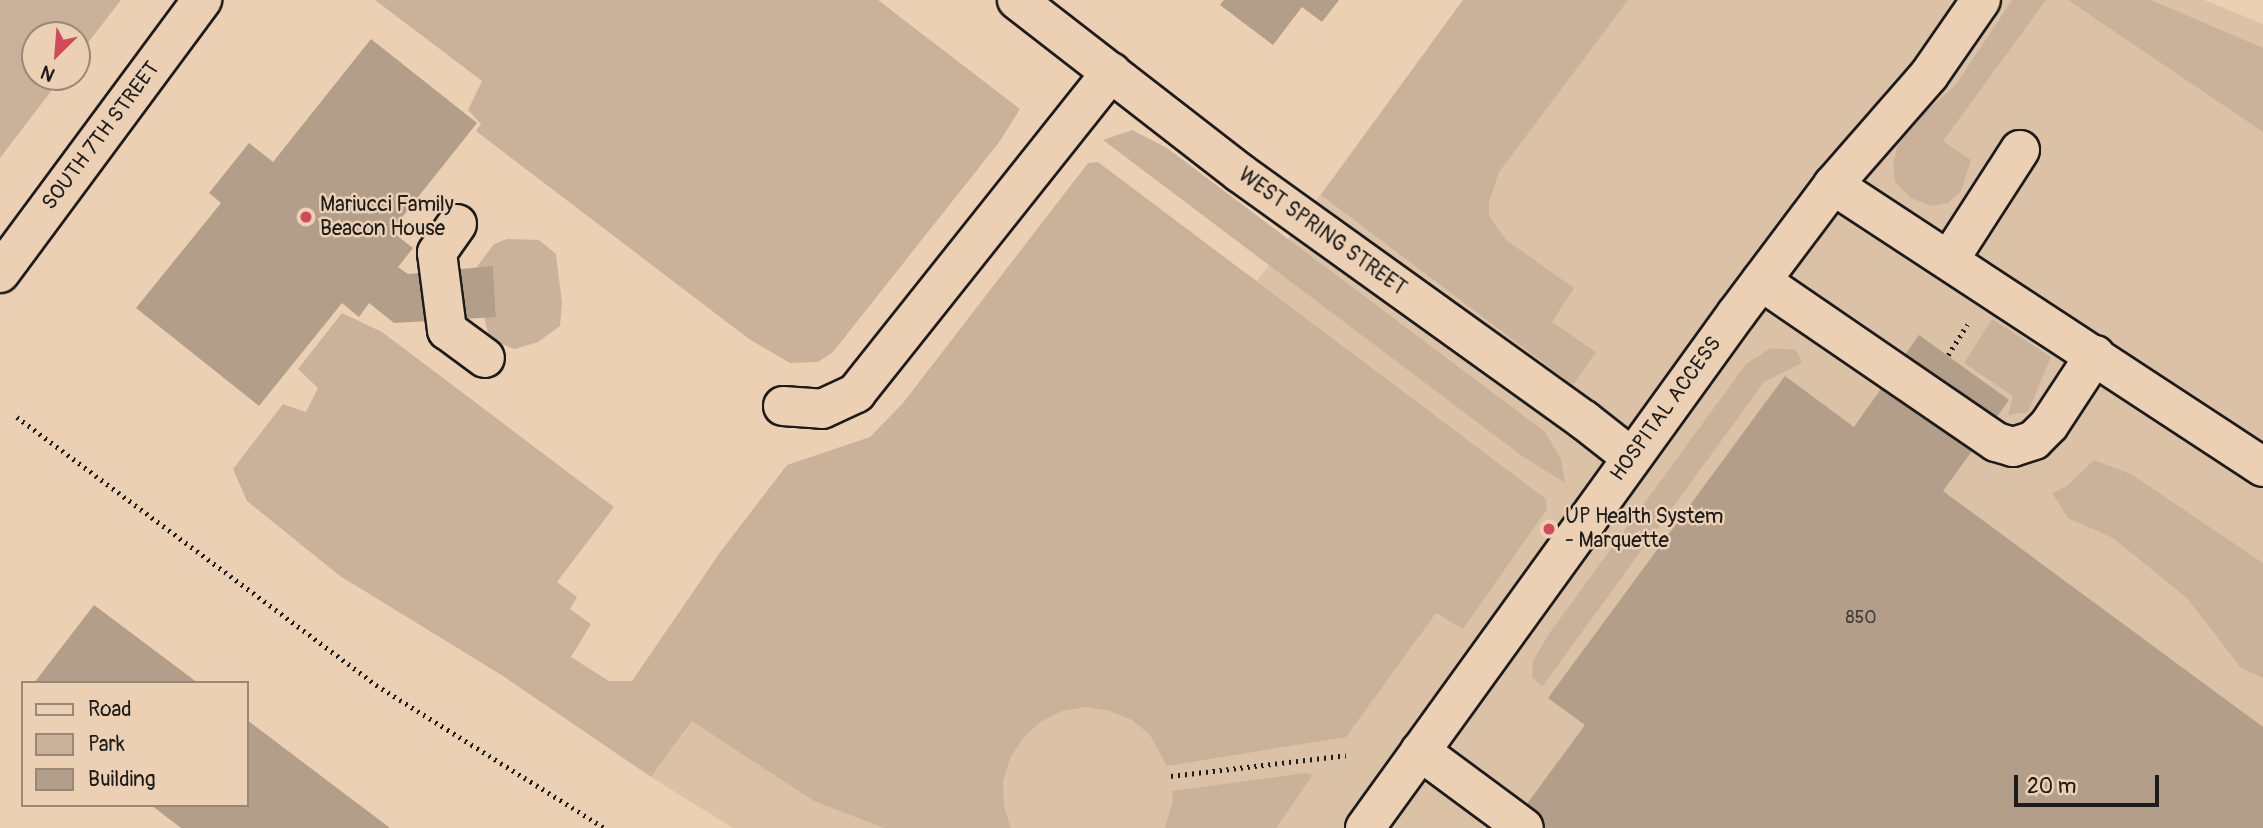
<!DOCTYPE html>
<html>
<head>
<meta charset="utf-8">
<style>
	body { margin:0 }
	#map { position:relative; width:2263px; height:828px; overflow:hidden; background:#ecd0b3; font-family:Pangolin,sans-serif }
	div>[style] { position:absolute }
	.built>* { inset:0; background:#dbc1a6 }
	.green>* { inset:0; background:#cab29a }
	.building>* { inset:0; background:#b29e89 }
	.path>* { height:4.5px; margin-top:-2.25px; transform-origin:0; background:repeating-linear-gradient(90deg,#1c1c1c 0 2px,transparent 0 7px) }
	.roads { filter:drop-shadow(2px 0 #1c1c1c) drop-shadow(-2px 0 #1c1c1c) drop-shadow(0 2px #1c1c1c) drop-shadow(0 -2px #1c1c1c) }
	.minor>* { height:38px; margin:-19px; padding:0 19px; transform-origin:19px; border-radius:19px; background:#ecd0b3 }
	.dots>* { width:19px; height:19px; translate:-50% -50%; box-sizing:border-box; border:4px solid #ecd0b3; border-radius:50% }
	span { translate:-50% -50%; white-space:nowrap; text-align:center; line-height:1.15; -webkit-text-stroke:5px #ecd0b3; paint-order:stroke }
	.number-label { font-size:18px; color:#423c37 }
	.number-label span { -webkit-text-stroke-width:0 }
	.street-label { font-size:21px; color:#1c1c1c }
	.poi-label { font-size:21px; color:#1c1c1c }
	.left { translate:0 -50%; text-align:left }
	.legend { position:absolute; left:21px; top:681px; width:228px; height:126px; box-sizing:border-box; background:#ecd0b3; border:2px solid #987; margin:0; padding:9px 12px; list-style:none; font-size:21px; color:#1c1c1c }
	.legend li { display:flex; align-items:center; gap:14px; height:35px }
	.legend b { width:35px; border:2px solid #987 }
	.north { position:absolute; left:21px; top:21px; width:70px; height:70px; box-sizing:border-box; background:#ecd0b3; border:2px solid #987; border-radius:50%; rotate:205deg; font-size:19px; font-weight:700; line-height:28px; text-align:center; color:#1c1c1c }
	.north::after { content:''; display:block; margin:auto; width:24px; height:32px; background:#d1495b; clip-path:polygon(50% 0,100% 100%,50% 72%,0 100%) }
	.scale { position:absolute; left:2014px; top:775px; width:145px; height:32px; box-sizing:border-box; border:4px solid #1c1c1c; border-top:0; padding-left:9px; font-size:21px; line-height:24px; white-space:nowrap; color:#1c1c1c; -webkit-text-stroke:5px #ecd0b3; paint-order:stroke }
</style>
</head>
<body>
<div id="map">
	<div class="built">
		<div style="clip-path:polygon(1463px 0,2204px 0,2263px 24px,2263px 828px,733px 828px,651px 777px,1102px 168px,1257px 281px)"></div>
	</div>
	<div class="green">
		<div style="clip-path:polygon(0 0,121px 0,77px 57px,77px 35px,35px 35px,35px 77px,62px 77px,0 158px)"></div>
		<div style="clip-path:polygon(375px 0,878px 0,1020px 109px,1000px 141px,833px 352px,818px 362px,790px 363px,749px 339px,476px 131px,481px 124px,468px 110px,482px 81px)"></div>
		<div style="clip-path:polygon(1463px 0,1628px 0,1499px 172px,1489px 202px,1489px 216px,1506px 240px,1574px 288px,1552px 322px,1596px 352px,1573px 385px,1321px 195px)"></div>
		<div style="clip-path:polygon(2012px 0,2046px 0,1943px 141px,1971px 160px,1961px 191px,1948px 203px,1931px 206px,1911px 198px,1895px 182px,1893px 165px,1897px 147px,1909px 126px,1955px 86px)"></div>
		<div style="clip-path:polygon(2068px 0,2151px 0,2263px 48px,2263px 132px)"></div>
		<div style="clip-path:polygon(1132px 130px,1167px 148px,1545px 432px,1561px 459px,1565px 483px,1522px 456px,1103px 140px)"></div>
		<div style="clip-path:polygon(1098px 162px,1546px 499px,1547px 509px,1463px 629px,1436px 613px,1346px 737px,1167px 766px,1150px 735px,1132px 720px,1110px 711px,1086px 707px,1062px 711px,1040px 722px,1023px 738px,1010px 758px,1003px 782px,1004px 807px,1011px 828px,884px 828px,814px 801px,692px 721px,651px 777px,503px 676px,340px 576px,247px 501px,233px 469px,283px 404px,306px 412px,318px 388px,298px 369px,342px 313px,382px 332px,614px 507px,557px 582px,577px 597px,570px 609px,591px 624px,571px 657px,609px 681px,632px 681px,721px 551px,787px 465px,870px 437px,903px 403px,1088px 163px)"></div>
		<div style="clip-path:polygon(507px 239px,539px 240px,556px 254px,562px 303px,560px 326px,538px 342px,515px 349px,496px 342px,488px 333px,484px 317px,496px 316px,493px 267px,476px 268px,494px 244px)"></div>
		<div style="clip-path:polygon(1992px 319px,2051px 357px,2028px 412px,2008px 415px,2013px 396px,1964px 363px)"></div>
		<div style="clip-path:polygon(1771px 348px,1796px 350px,1802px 363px,1764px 382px,1542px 687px,1532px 677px,1533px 661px,1548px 635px,1746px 364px)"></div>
		<div style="clip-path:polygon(2094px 460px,2131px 474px,2263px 563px,2263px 678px,2240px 667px,2188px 599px,2113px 538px,2068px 518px,2052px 493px,2067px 486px)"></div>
		<div style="clip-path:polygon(1305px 773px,1313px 775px,1276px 828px,1165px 828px,1173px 800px,1172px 791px)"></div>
	</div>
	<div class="building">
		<div style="clip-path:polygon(1224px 0,1339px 0,1322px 22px,1302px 7px,1273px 45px,1220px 5px)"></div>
		<div style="clip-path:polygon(371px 39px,477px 123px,391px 231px,413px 248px,398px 267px,408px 274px,493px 266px,496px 317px,394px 323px,369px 303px,359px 317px,342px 303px,259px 406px,136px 308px,221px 203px,209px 193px,249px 143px,273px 162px)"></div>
		<div style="clip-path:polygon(1919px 335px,2009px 400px,1943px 491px,2263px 727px,2263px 828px,1528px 828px,1516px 819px,1585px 725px,1548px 698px,1785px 376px,1854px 427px)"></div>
		<div style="clip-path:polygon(94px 605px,198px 683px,34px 683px)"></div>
		<div style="clip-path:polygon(247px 720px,390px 828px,181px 828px,151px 805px,247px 805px)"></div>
	</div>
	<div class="path">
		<div style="left:1948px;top:355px;width:36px;rotate:-58deg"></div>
		<div style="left:17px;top:417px;width:448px;rotate:36.7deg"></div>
		<div style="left:376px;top:685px;width:270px;rotate:32deg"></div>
		<div style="left:1171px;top:776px;width:176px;rotate:-6.8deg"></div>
	</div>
	<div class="roads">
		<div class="minor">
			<div style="left:1017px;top:0;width:282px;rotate:37.8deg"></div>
			<div style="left:1240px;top:173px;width:423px;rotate:35.7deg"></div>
			<div style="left:1584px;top:420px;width:60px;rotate:38.2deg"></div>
			<div style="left:1833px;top:185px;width:514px;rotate:33.26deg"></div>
			<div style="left:457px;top:224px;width:35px;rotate:125deg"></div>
			<div style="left:437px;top:253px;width:78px;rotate:82.6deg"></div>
			<div style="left:447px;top:330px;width:47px;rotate:36.4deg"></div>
			<div style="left:1949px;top:260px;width:131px;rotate:-57.2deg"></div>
			<div style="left:0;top:273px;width:340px;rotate:-53.5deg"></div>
			<div style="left:1761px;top:281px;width:285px;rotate:34.4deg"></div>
			<div style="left:1996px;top:442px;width:18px;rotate:16deg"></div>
			<div style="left:2013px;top:447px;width:22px;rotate:-18deg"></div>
			<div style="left:2034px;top:440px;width:21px;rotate:-45deg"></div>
			<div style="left:2049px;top:425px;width:84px;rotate:-56.7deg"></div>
			<div style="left:783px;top:406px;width:39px;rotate:4deg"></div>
			<div style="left:822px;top:409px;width:38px;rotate:-25deg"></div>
			<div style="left:856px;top:393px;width:410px;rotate:-51.5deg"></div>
			<div style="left:1420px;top:751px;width:129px;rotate:36.5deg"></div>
			<div style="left:1365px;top:828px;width:635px;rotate:-54.16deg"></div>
			<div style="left:1737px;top:313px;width:160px;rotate:-53.1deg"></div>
			<div style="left:1833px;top:185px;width:146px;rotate:-48.9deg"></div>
			<div style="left:1929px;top:75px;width:91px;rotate:-55.3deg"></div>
		</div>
	</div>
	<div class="dots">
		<div style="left:306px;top:217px;background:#d1495b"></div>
		<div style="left:1549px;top:529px;background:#d1495b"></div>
	</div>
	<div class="number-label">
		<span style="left:1861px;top:618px">850</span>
	</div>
	<div class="street-label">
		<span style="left:101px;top:136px;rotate:-53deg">SOUTH 7TH STREET</span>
		<span style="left:1322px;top:232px;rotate:36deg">WEST SPRING STREET</span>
		<span style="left:1666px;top:409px;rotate:-54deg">HOSPITAL ACCESS</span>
	</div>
	<div class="poi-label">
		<span class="left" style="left:320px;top:217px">Mariucci Family<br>Beacon House</span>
		<span class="left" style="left:1565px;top:529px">UP Health System<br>- Marquette</span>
	</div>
	<ul class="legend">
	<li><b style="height:9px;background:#ecd0b3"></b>Road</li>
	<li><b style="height:19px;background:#cab29a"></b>Park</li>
	<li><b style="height:19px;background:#b29e89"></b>Building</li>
	</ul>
	<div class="north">N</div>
	<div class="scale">20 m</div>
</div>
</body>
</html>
